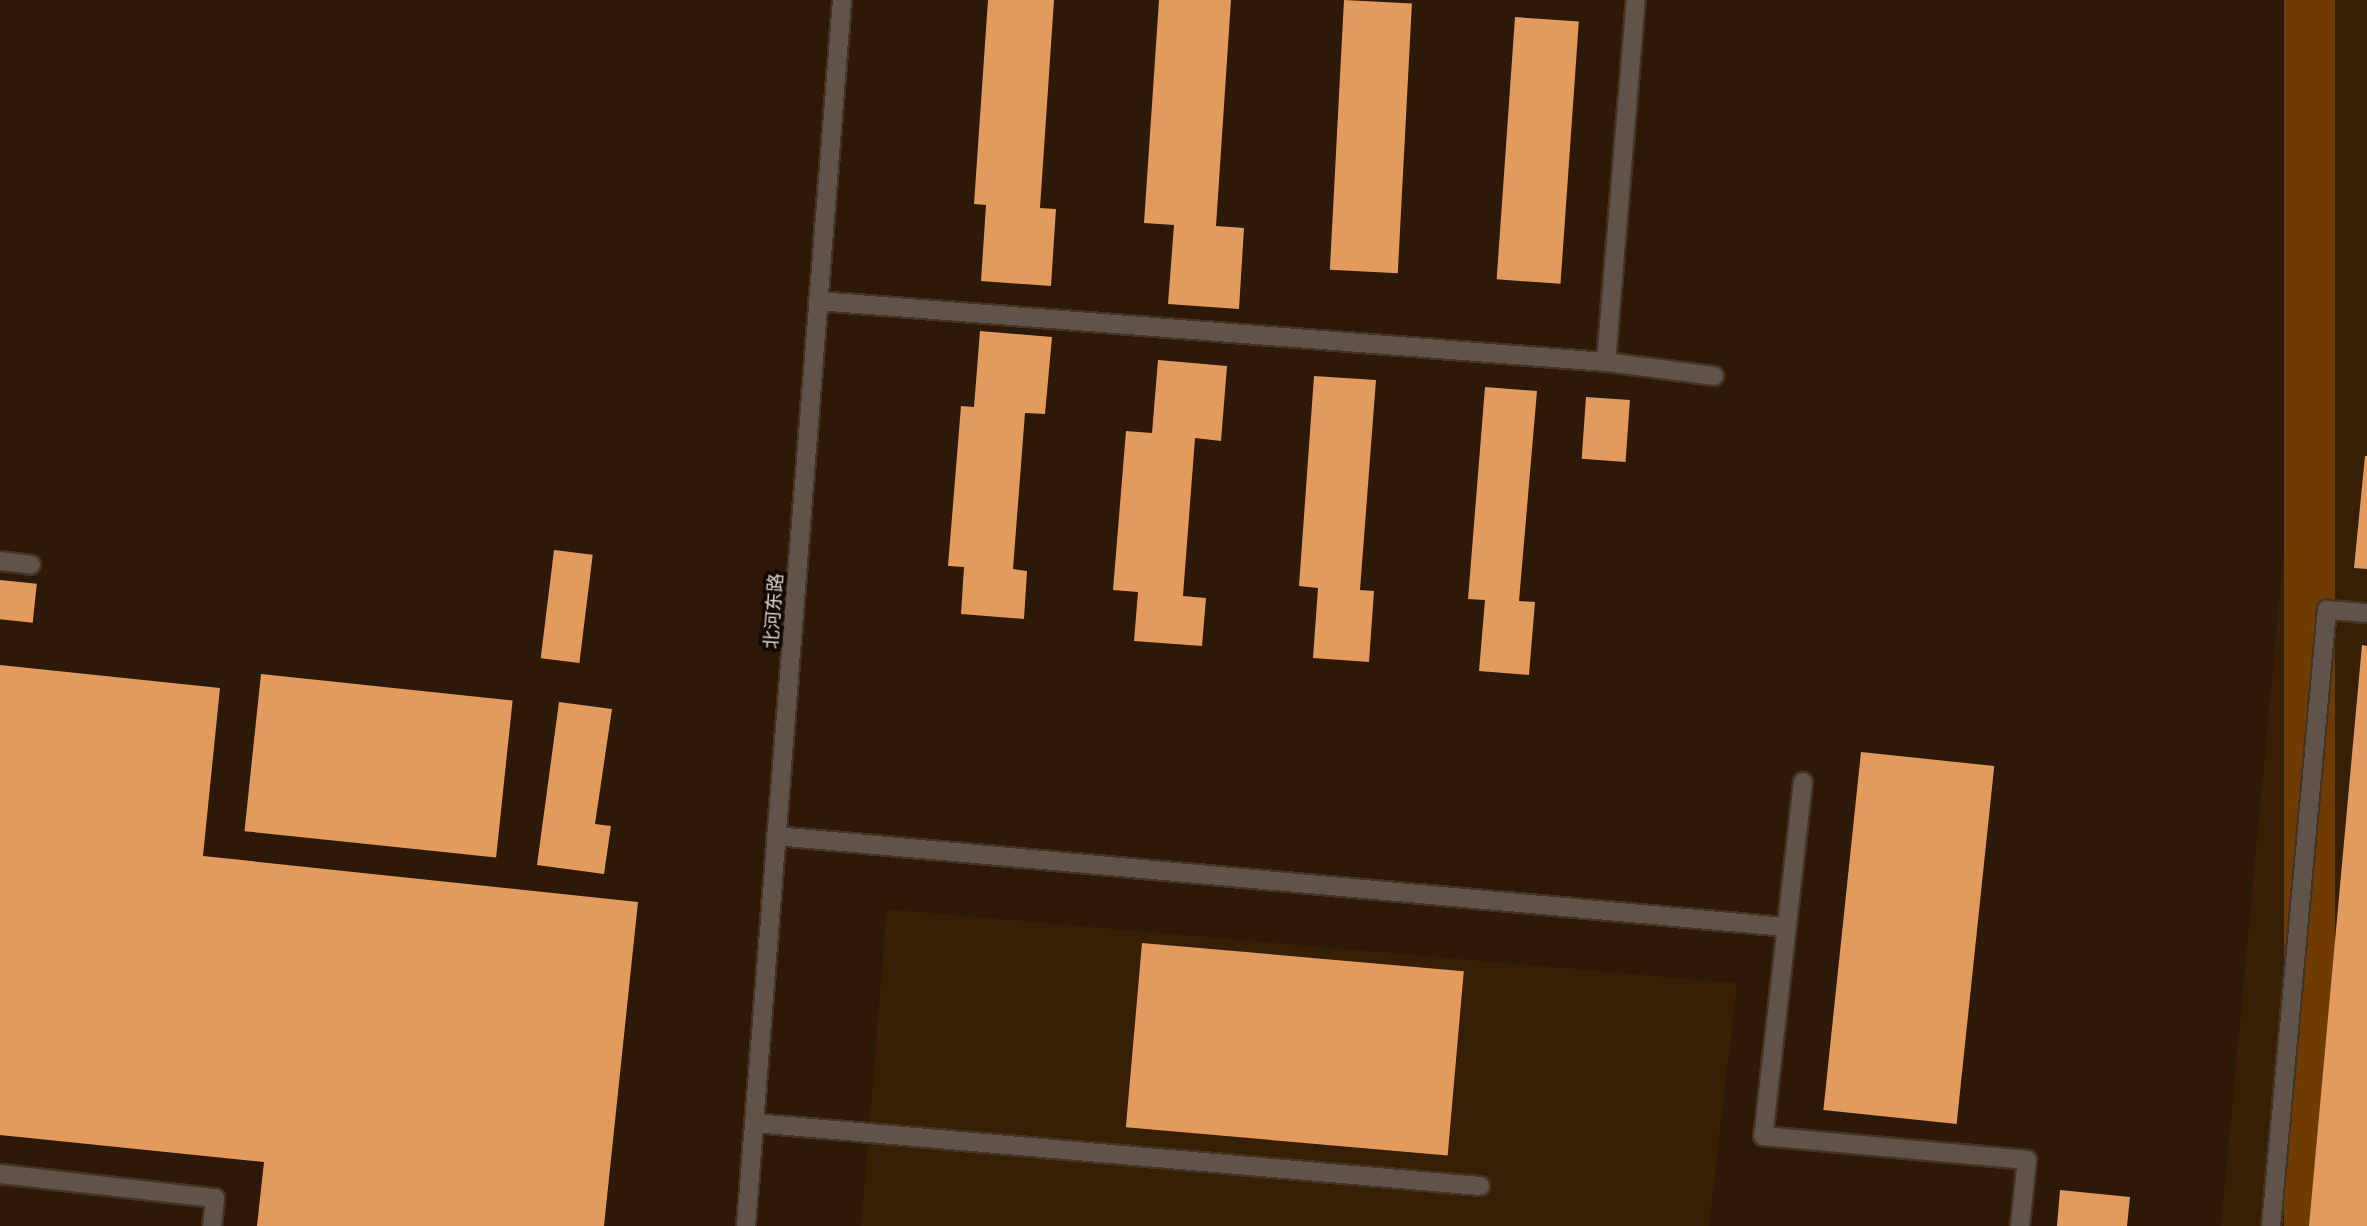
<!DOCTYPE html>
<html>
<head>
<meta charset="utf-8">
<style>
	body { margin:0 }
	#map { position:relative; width:2367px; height:1226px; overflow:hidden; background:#2d1907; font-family:Barlow,"Noto Sans SC",sans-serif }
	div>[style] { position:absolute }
	.built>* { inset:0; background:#371f06 }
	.water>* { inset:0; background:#6e3c02; transform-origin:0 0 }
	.building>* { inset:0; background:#e29b5c; transform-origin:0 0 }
	.roads { filter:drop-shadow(2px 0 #463322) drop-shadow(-2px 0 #463322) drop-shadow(0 2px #463322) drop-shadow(0 -2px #463322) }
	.minor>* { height:18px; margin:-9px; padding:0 9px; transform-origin:9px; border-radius:9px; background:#5e544b }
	span { translate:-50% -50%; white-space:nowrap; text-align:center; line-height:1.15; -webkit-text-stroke:7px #0f0702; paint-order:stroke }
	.street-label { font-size:19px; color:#e0d3c8 }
</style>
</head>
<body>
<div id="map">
	<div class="built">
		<div style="clip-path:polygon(2335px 0,2367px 0,2367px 1226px,2221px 1226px)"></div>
		<div style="clip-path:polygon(887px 909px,1737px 983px,1709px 1226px,861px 1226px)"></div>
	</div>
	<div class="water">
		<div style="left:2284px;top:0;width:51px;height:1231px"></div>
	</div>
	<div class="building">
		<div style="clip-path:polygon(988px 0,1054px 0,1040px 208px,1056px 209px,1051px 286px,981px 281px,986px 205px,974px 204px)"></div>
		<div style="clip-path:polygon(1159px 0,1231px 0,1216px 226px,1244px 228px,1239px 309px,1168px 304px,1174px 225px,1144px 223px)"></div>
		<div style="left:1344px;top:0;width:68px;height:270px;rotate:3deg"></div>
		<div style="left:1515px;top:17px;width:64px;height:263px;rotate:4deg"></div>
		<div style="clip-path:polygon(980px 331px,1052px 337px,1045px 414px,1025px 413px,1013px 569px,1027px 571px,1024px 619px,961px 614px,964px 567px,948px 566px,961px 406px,974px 407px)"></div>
		<div style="clip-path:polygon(1158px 360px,1227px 366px,1221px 441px,1195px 438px,1183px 596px,1206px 598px,1202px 646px,1134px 641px,1138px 592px,1113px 590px,1126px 431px,1152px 433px)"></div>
		<div style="clip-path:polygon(1314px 376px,1376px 380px,1360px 590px,1374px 591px,1369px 662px,1313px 658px,1318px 588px,1299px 586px)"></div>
		<div style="clip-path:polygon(1485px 387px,1537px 391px,1519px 601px,1535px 602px,1529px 675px,1479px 671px,1485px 600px,1468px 599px)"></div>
		<div style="left:1586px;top:397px;width:44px;height:62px;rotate:4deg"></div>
		<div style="clip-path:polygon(2365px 456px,2367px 456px,2367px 569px,2354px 568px)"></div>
		<div style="left:554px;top:550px;width:39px;height:109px;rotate:7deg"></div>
		<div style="left:0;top:580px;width:37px;height:39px;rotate:6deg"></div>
		<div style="clip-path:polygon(2362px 645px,2367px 646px,2367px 1226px,2309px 1226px)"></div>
		<div style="clip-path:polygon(0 665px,220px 688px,203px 856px,638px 902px,604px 1226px,257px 1226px,264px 1162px,0 1135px)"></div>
		<div style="left:261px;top:674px;width:253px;height:158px;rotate:6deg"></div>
		<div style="clip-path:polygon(559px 702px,612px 709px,595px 824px,611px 826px,604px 874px,537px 865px)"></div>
		<div style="left:1861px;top:752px;width:134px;height:360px;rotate:6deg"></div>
		<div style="left:1142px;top:943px;width:323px;height:185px;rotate:5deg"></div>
		<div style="clip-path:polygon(2060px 1190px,2130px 1197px,2127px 1226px,2057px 1226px)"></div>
	</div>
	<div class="roads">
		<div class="minor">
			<div style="left:818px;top:301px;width:790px;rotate:4.43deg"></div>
			<div style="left:1606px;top:362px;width:109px;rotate:7.4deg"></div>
			<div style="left:1606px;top:362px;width:363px;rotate:-85.3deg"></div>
			<div style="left:0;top:561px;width:31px;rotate:7deg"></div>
			<div style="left:1803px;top:782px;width:356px;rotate:96.4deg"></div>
			<div style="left:1763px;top:1136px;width:265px;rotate:5.2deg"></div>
			<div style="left:2027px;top:1160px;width:66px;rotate:96.1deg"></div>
			<div style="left:776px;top:836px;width:1014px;rotate:5.15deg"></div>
			<div style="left:754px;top:1123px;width:729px;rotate:4.96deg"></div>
			<div style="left:0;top:1174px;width:216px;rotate:6.4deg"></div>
			<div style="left:215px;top:1198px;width:28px;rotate:96deg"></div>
			<div style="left:746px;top:1226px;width:1230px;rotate:-85.52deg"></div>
			<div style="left:2271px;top:1226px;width:619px;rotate:-84.81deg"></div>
			<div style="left:2327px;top:610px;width:40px;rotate:4.3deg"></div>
		</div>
	</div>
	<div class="street-label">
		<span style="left:773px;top:611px;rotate:-86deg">北河东路</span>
	</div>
</div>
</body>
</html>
